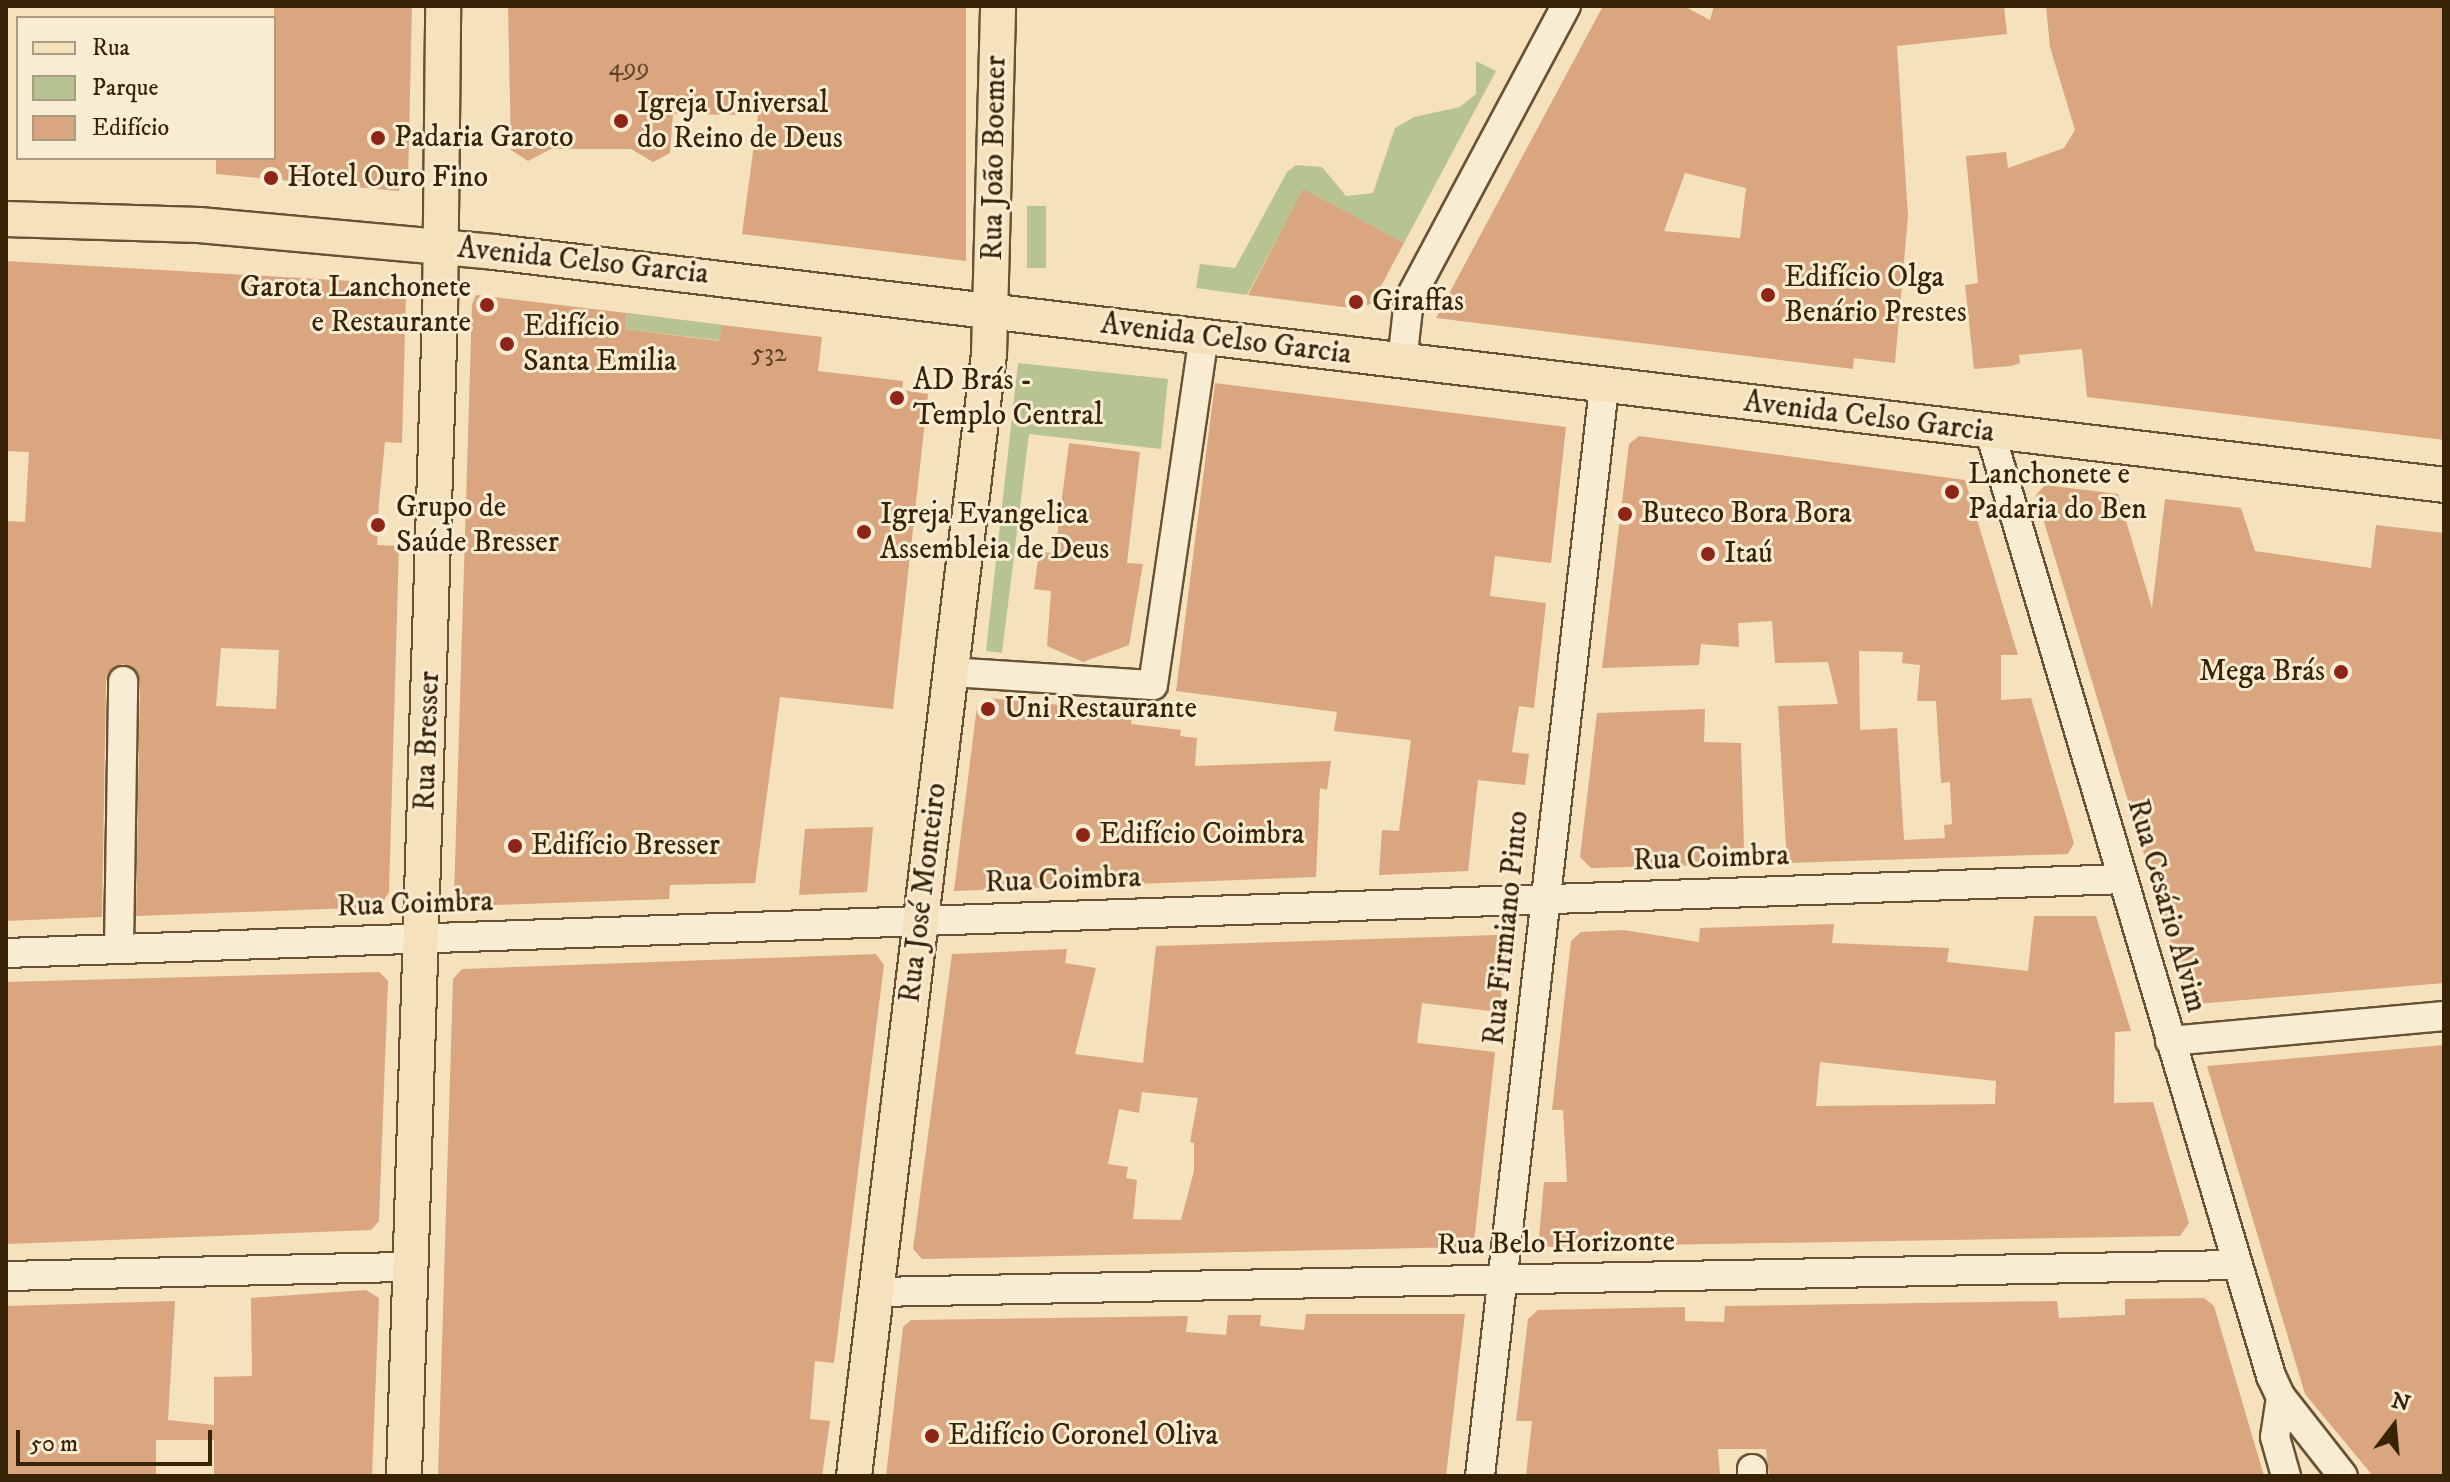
<!DOCTYPE html>
<html>
<head>
<meta charset="utf-8">
<style>
	body { margin:0 }
	#map { position:relative; width:2450px; height:1482px; overflow:hidden; background:#f5e1bb; font-family:"IM FELL DW Pica",serif }
	div>[style] { position:absolute }
	.green>* { inset:0; background:#b8c392; transform-origin:0 0 }
	.building>* { inset:0; background:#d9a680 }
	.roads { filter:drop-shadow(2px 0 #675234) drop-shadow(-2px 0 #675234) drop-shadow(0 2px #675234) drop-shadow(0 -2px #675234) }
	.minor>* { height:28px; margin:-14px; padding:0 14px; transform-origin:14px; border-radius:14px; background:#f8ecd3 }
	.major>* { height:34px; margin:-17px; padding:0 17px; transform-origin:17px; border-radius:17px; background:#f5e1bb }
	.dots>* { width:22px; height:22px; translate:-50% -50%; box-sizing:border-box; border:4px solid #f8ecd3; border-radius:50% }
	span { translate:-50% -50%; white-space:nowrap; text-align:center; line-height:1.15; -webkit-text-stroke:6px #f8ecd3; paint-order:stroke }
	.number-label { font-size:26px; color:#604425 }
	.number-label span { -webkit-text-stroke-width:0 }
	.poi-label { font-size:30px; color:#382307 }
	.left { translate:0 -50%; text-align:left }
	.right { translate:-100% -50%; text-align:right }
	.street-label { font-size:30px; color:#382307 }
	.frame { position:absolute; inset:0; border:8px solid #382307; pointer-events:none }
	.legend { position:absolute; left:16px; top:16px; width:260px; height:144px; box-sizing:border-box; background:#f8ecd3; border:2px solid #ab9c81; margin:0; padding:10px 14px; list-style:none; font-size:24px; color:#382307 }
	.legend li { display:flex; align-items:center; gap:16px; height:40px }
	.legend b { width:40px; border:2px solid #ab9c81 }
	.north { position:absolute; left:2354px; top:1386px; width:80px; height:80px; -webkit-text-stroke:6px #f8ecd3; paint-order:stroke; rotate:16deg; font-size:22px; font-weight:700; line-height:32px; text-align:center; color:#382307 }
	.north::after { content:''; display:block; margin:auto; width:28px; height:36px; background:#382307; clip-path:polygon(50% 0,100% 100%,50% 72%,0 100%) }
	.scale { position:absolute; left:16px; top:1430px; width:196px; height:36px; box-sizing:border-box; border:4px solid #382307; border-top:0; padding-left:10px; font-size:24px; line-height:28px; white-space:nowrap; color:#382307; -webkit-text-stroke:6px #f8ecd3; paint-order:stroke }
</style>
</head>
<body>
<div id="map">
	<div class="green">
		<div style="clip-path:polygon(1476px 61px,1496px 71px,1404px 243px,1303px 190px,1247px 295px,1196px 288px,1200px 264px,1235px 268px,1287px 172px,1296px 165px,1322px 167px,1346px 196px,1373px 193px,1395px 128px,1414px 117px,1460px 107px,1476px 94px)"></div>
		<div style="left:1027px;top:206px;width:19px;height:62px"></div>
		<div style="left:627px;top:313px;width:96px;height:16px;rotate:7deg"></div>
		<div style="clip-path:polygon(1018px 363px,1168px 379px,1161px 449px,1029px 434px,1002px 653px,986px 651px)"></div>
	</div>
	<div class="building">
		<div style="clip-path:polygon(412px 6px,408px 182px,398px 191px,216px 174px,216px 158px,274px 158px,274px 7px)"></div>
		<div style="clip-path:polygon(508px 6px,966px 6px,966px 261px,742px 234px,758px 115px,673px 114px,670px 153px,653px 162px,631px 149px,551px 149px,528px 161px,511px 150px)"></div>
		<div style="clip-path:polygon(evenodd,1603px 6px,1684px 6px,1710px 20px,1714px 6px,2004px 6px,2007px 34px,1897px 46px,1908px 216px,1895px 363px,1854px 358px,1853px 369px,1436px 318px,1603px 6px,1685px 173px,1746px 188px,1740px 238px,1664px 231px,1685px 173px)"></div>
		<div style="clip-path:polygon(2046px 6px,2444px 6px,2444px 440px,2087px 397px,2082px 349px,2019px 355px,2020px 363px,2011px 366px,1974px 369px,1965px 285px,1978px 283px,1966px 156px,2006px 152px,2008px 168px,2064px 148px,2075px 130px,2050px 47px)"></div>
		<div style="clip-path:polygon(1303px 189px,1404px 243px,1372px 303px,1359px 309px,1248px 295px)"></div>
		<div style="clip-path:polygon(evenodd,6px 261px,386px 283px,406px 294px,402px 443px,385px 442px,379px 502px,377px 545px,399px 546px,389px 892px,380px 907px,136px 916px,140px 681px,132px 667px,122px 664px,109px 672px,106px 681px,102px 917px,6px 921px,6px 539px,7px 521px,25px 522px,29px 452px,6px 451px,6px 261px,221px 648px,279px 650px,276px 709px,216px 706px,221px 648px)"></div>
		<div style="clip-path:polygon(476px 295px,627px 313px,625px 329px,719px 341px,722px 325px,822px 337px,818px 371px,903px 381px,902px 390px,928px 394px,893px 709px,780px 697px,755px 883px,670px 885px,669px 899px,464px 906px,454px 897px,472px 304px)"></div>
		<div style="clip-path:polygon(1215px 383px,1566px 427px,1551px 563px,1495px 556px,1490px 596px,1546px 603px,1534px 708px,1519px 706px,1512px 752px,1529px 754px,1525px 785px,1478px 780px,1468px 871px,1379px 875px,1382px 830px,1399px 831px,1411px 740px,1334px 731px,1337px 712px,1176px 691px)"></div>
		<div style="clip-path:polygon(evenodd,1639px 436px,1965px 480px,2018px 655px,2001px 655px,2001px 700px,2031px 698px,2074px 843px,2068px 854px,1787px 863px,1778px 706px,1838px 704px,1828px 662px,1775px 663px,1772px 621px,1738px 623px,1739px 647px,1701px 644px,1699px 665px,1602px 668px,1629px 444px,1639px 436px,1859px 651px,1903px 652px,1902px 663px,1920px 665px,1917px 701px,1936px 701px,1941px 783px,1950px 782px,1952px 824px,1944px 825px,1945px 838px,1904px 840px,1897px 728px,1860px 730px,1859px 651px)"></div>
		<div style="clip-path:polygon(1069px 443px,1140px 452px,1127px 563px,1143px 564px,1129px 645px,1083px 662px,1047px 646px,1051px 591px,1034px 589px,1039px 552px,1055px 553px)"></div>
		<div style="clip-path:polygon(2045px 485px,2118px 494px,2152px 608px,2165px 499px,2241px 508px,2255px 551px,2371px 568px,2376px 525px,2444px 533px,2444px 983px,2197px 1004px,2187px 997px,2036px 495px)"></div>
		<div style="clip-path:polygon(988px 698px,1133px 712px,1131px 724px,1181px 730px,1180px 736px,1197px 738px,1195px 766px,1331px 761px,1327px 790px,1320px 788px,1316px 877px,954px 891px,977px 706px)"></div>
		<div style="clip-path:polygon(1705px 709px,1704px 742px,1741px 743px,1744px 848px,1700px 849px,1700px 865px,1591px 868px,1580px 857px,1597px 713px)"></div>
		<div style="clip-path:polygon(873px 827px,867px 892px,799px 895px,805px 829px)"></div>
		<div style="clip-path:polygon(evenodd,2034px 916px,2096px 916px,2131px 1031px,2115px 1032px,2114px 1103px,2153px 1102px,2189px 1223px,2180px 1236px,1538px 1247px,1544px 1182px,1567px 1182px,1563px 1110px,1552px 1110px,1571px 941px,1581px 932px,1624px 930px,1699px 942px,1700px 928px,1834px 924px,1832px 943px,1949px 948px,1947px 962px,2028px 971px,2034px 916px,1820px 1062px,1996px 1081px,1995px 1104px,1816px 1106px,1820px 1062px)"></div>
		<div style="clip-path:polygon(evenodd,1497px 935px,1508px 945px,1499px 1012px,1422px 1003px,1417px 1043px,1495px 1052px,1474px 1242px,1466px 1247px,922px 1259px,913px 1249px,952px 954px,1067px 949px,1065px 963px,1096px 968px,1075px 1054px,1143px 1063px,1156px 946px,1497px 935px,1142px 1092px,1198px 1098px,1190px 1142px,1194px 1143px,1194px 1171px,1181px 1220px,1133px 1219px,1137px 1180px,1126px 1178px,1128px 1167px,1108px 1164px,1119px 1109px,1139px 1113px,1142px 1092px)"></div>
		<div style="clip-path:polygon(876px 954px,884px 965px,834px 1363px,815px 1361px,810px 1419px,830px 1421px,822px 1476px,438px 1476px,453px 979px,462px 969px)"></div>
		<div style="clip-path:polygon(379px 972px,388px 981px,379px 1221px,371px 1230px,6px 1244px,6px 982px)"></div>
		<div style="clip-path:polygon(2444px 1045px,2444px 1476px,2373px 1476px,2305px 1394px,2207px 1066px)"></div>
		<div style="clip-path:polygon(366px 1290px,379px 1298px,372px 1476px,214px 1476px,214px 1440px,156px 1440px,156px 1476px,6px 1476px,6px 1306px,175px 1301px,168px 1420px,214px 1425px,214px 1377px,252px 1376px,251px 1298px)"></div>
		<div style="clip-path:polygon(2204px 1298px,2214px 1306px,2264px 1476px,1769px 1476px,1766px 1449px,1718px 1449px,1720px 1476px,1526px 1476px,1532px 1421px,1516px 1421px,1528px 1319px,1538px 1310px,1685px 1307px,1685px 1321px,1724px 1322px,1725px 1306px,2057px 1301px,2059px 1318px,2125px 1315px,2125px 1299px)"></div>
		<div style="clip-path:polygon(1306px 1314px,1465px 1314px,1446px 1476px,886px 1476px,903px 1327px,911px 1320px,1188px 1316px,1186px 1332px,1226px 1335px,1228px 1315px,1261px 1315px,1260px 1326px,1304px 1330px)"></div>
	</div>
	<div class="roads">
		<div class="minor">
			<div style="left:1402px;top:362px;width:62px;rotate:-83.6deg"></div>
			<div style="left:1409px;top:300px;width:333px;rotate:-61.9deg"></div>
			<div style="left:1990px;top:432px;width:985px;rotate:73.42deg"></div>
			<div style="left:2271px;top:1376px;width:23px;rotate:65deg"></div>
			<div style="left:2281px;top:1397px;width:100px;rotate:51.9deg"></div>
			<div style="left:951px;top:672px;width:202px;rotate:3.7deg"></div>
			<div style="left:1153px;top:685px;width:352px;rotate:-81.7deg"></div>
			<div style="left:119px;top:948px;width:267px;rotate:-89.1deg"></div>
			<div style="left:6px;top:953px;width:2117px;rotate:-2deg"></div>
			<div style="left:2170px;top:1041px;width:275px;rotate:-5.2deg"></div>
			<div style="left:6px;top:1276px;width:405px;rotate:-1.3deg"></div>
			<div style="left:876px;top:1292px;width:1361px;rotate:-1.14deg"></div>
			<div style="left:2281px;top:1397px;width:40px;rotate:98.5deg"></div>
			<div style="left:2275px;top:1437px;width:41px;rotate:74.2deg"></div>
			<div style="left:1752px;top:1469px;width:7px;rotate:90deg"></div>
			<div style="left:1480px;top:1476px;width:1096px;rotate:-83.5deg"></div>
		</div>
		<div class="major">
			<div style="left:6px;top:219px;width:193px;rotate:1.8deg"></div>
			<div style="left:199px;top:225px;width:296px;rotate:5.2deg"></div>
			<div style="left:494px;top:252px;width:1964px;rotate:6.81deg"></div>
			<div style="left:404px;top:1476px;width:1165px;rotate:-88.23deg"></div>
			<div style="left:440px;top:312px;width:306px;rotate:-89.4deg"></div>
			<div style="left:854px;top:1476px;width:1130px;rotate:-83.14deg"></div>
			<div style="left:989px;top:354px;width:348px;rotate:-88.5deg"></div>
		</div>
	</div>
	<div class="dots">
		<div style="left:621px;top:121px;background:#8f2418"></div>
		<div style="left:378px;top:138px;background:#8f2418"></div>
		<div style="left:271px;top:178px;background:#8f2418"></div>
		<div style="left:1768px;top:295px;background:#8f2418"></div>
		<div style="left:1356px;top:302px;background:#8f2418"></div>
		<div style="left:487px;top:305px;background:#8f2418"></div>
		<div style="left:507px;top:344px;background:#8f2418"></div>
		<div style="left:897px;top:398px;background:#8f2418"></div>
		<div style="left:1952px;top:492px;background:#8f2418"></div>
		<div style="left:1625px;top:514px;background:#8f2418"></div>
		<div style="left:378px;top:525px;background:#8f2418"></div>
		<div style="left:864px;top:532px;background:#8f2418"></div>
		<div style="left:1708px;top:554px;background:#8f2418"></div>
		<div style="left:2341px;top:672px;background:#8f2418"></div>
		<div style="left:988px;top:709px;background:#8f2418"></div>
		<div style="left:1083px;top:835px;background:#8f2418"></div>
		<div style="left:515px;top:846px;background:#8f2418"></div>
		<div style="left:932px;top:1436px;background:#8f2418"></div>
	</div>
	<div class="number-label">
		<span style="left:629px;top:68px">499</span>
		<span style="left:769px;top:354px">532</span>
	</div>
	<div class="poi-label">
		<span class="left" style="left:637px;top:121px">Igreja Universal<br>do Reino de Deus</span>
		<span class="left" style="left:394px;top:138px">Padaria Garoto</span>
		<span class="left" style="left:287px;top:178px">Hotel Ouro Fino</span>
		<span class="left" style="left:1784px;top:295px">Edifício Olga<br>Benário Prestes</span>
		<span class="right" style="left:471px;top:305px">Garota Lanchonete<br>e Restaurante</span>
		<span class="left" style="left:1372px;top:302px">Giraffas</span>
		<span class="left" style="left:523px;top:344px">Edifício<br>Santa Emilia</span>
		<span class="left" style="left:913px;top:398px">AD Brás -<br>Templo Central</span>
		<span class="left" style="left:1968px;top:492px">Lanchonete e<br>Padaria do Ben</span>
		<span class="left" style="left:396px;top:525px">Grupo de<br>Saúde Bresser</span>
		<span class="left" style="left:1641px;top:514px">Buteco Bora Bora</span>
		<span class="left" style="left:880px;top:532px">Igreja Evangelica<br>Assembleia de Deus</span>
		<span class="left" style="left:1724px;top:554px">Itaú</span>
		<span class="right" style="left:2325px;top:672px">Mega Brás</span>
		<span class="left" style="left:1004px;top:709px">Uni Restaurante</span>
		<span class="left" style="left:1099px;top:835px">Edifício Coimbra</span>
		<span class="left" style="left:531px;top:846px">Edifício Bresser</span>
		<span class="left" style="left:948px;top:1436px">Edifício Coronel Oliva</span>
	</div>
	<div class="street-label">
		<span style="left:995px;top:158px;rotate:-89deg">Rua João Boemer</span>
		<span style="left:583px;top:262px;rotate:6deg">Avenida Celso Garcia</span>
		<span style="left:1226px;top:340px;rotate:7deg">Avenida Celso Garcia</span>
		<span style="left:1869px;top:418px;rotate:7deg">Avenida Celso Garcia</span>
		<span style="left:428px;top:741px;rotate:-88deg">Rua Bresser</span>
		<span style="left:1711px;top:859px;rotate:-2deg">Rua Coimbra</span>
		<span style="left:1063px;top:881px;rotate:-2deg">Rua Coimbra</span>
		<span style="left:924px;top:893px;rotate:-83deg">Rua José Monteiro</span>
		<span style="left:415px;top:905px;rotate:-2deg">Rua Coimbra</span>
		<span style="left:2166px;top:906px;rotate:74deg">Rua Cesário Alvim</span>
		<span style="left:1507px;top:928px;rotate:-84deg">Rua Firmiano Pinto</span>
		<span style="left:1556px;top:1244px;rotate:-1deg">Rua Belo Horizonte</span>
	</div>
	<div class="frame"></div>
	<ul class="legend">
	<li><b style="height:10px;background:#f5e1bb"></b>Rua</li>
	<li><b style="height:22px;background:#b8c392"></b>Parque</li>
	<li><b style="height:22px;background:#d9a680"></b>Edifício</li>
	</ul>
	<div class="north">N</div>
	<div class="scale">50 m</div>
</div>
</body>
</html>
